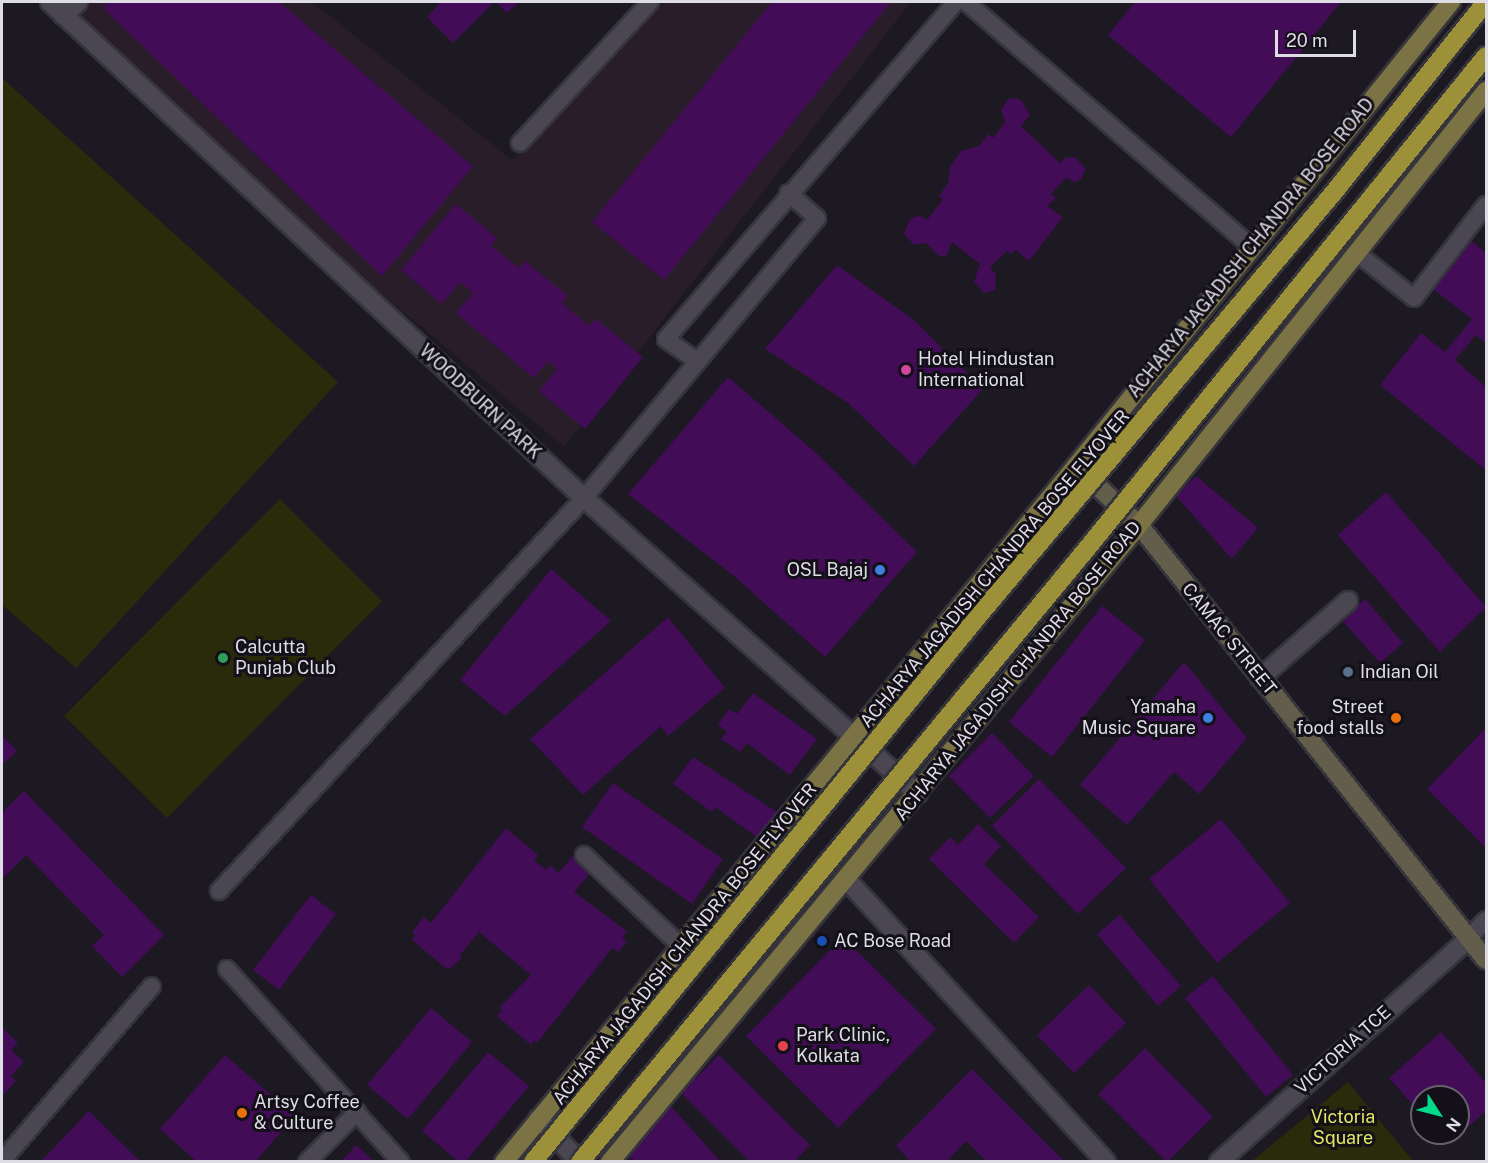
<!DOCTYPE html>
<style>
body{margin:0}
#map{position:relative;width:1488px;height:1163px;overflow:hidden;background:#1c1923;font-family:"Public Sans",sans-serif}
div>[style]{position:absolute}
.commercial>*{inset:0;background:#291d2a}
.green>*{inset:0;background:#292b0a}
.building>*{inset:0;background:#420c56}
.roads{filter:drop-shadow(2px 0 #36353c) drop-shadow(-2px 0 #36353c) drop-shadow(0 2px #36353c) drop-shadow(0 -2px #36353c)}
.service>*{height:16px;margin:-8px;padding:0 8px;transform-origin:8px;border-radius:8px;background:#4a4753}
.minor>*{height:18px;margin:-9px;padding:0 9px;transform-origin:9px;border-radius:9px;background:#4a4753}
.secondary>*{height:18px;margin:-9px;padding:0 9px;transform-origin:9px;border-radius:9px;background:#635d4b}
.primary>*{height:18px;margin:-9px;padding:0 9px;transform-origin:9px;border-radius:9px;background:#7b7343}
.bridges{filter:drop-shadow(2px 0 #36353c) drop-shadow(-2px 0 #36353c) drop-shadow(0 2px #36353c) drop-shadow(0 -2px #36353c)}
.motorway-bridge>*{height:18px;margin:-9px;padding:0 9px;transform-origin:9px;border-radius:9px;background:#9c9138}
.dots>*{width:16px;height:16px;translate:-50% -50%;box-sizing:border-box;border:3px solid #13101a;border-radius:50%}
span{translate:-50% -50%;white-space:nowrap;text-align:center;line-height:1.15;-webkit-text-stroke:6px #13101a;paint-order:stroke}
.street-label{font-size:18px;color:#dfdde4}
.poi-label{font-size:18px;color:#dfdde4}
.left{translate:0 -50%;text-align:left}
.right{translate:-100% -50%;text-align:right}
.park-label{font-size:18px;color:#e0e862}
.frame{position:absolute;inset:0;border:3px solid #dfdde4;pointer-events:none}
.north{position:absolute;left:1410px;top:1085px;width:60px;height:60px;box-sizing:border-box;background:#13101a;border:2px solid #65626b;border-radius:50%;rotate:126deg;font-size:16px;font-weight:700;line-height:24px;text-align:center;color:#dfdde4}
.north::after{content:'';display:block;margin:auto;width:21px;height:27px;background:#01d98b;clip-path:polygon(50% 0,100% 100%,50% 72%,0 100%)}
.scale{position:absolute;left:1275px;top:30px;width:81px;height:27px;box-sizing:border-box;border:3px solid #dfdde4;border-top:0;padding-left:8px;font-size:18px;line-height:21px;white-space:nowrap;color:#dfdde4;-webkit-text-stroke:4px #13101a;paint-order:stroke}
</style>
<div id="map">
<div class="commercial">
<div style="clip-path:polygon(68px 2px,312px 2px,512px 160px,665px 2px,911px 2px,564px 447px,54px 18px)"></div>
</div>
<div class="green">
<div style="clip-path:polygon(2px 78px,338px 382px,76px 668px,2px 605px)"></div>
<div style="clip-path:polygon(280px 499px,382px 601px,167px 818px,64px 716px)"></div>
<div style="clip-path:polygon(1348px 1082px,1413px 1161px,1252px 1161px)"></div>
</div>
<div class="building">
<div style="clip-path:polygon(106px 2px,279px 2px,473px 166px,382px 276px,104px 9px)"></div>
<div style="clip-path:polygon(441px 2px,494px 2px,453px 43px,427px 17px)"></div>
<div style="clip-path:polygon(496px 2px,519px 2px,507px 13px)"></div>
<div style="clip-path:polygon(772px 2px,891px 2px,664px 280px,592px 222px)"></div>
<div style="clip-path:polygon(1135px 2px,1341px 2px,1231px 137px,1108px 35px)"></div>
<div style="clip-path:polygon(1016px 98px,1022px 101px,1030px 115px,1021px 126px,1061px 164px,1064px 158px,1075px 157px,1086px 169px,1081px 179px,1075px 182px,1066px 178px,1051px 194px,1056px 198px,1047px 206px,1063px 217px,1029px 261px,1016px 250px,1011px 254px,1007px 251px,990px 267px,996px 275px,995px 290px,984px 293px,974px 282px,980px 264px,952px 242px,946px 257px,939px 256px,926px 243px,914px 245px,904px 234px,910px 219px,917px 216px,928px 219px,943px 199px,939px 196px,948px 183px,950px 167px,961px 151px,979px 146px,988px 134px,993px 138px,1005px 122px,1001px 109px,1009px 99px)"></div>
<div style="clip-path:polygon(456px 204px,497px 238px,491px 246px,519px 268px,525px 261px,568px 296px,562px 303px,589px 326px,596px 319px,643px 357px,585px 429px,539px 391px,557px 369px,548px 361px,534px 378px,456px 313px,473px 293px,460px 282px,442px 304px,401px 270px)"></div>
<div style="clip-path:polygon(1467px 237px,1486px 253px,1486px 343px,1476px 335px,1455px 360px,1486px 387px,1486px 470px,1380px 385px,1421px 333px,1445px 352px,1472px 319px,1428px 285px)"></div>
<div style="clip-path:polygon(837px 265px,915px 321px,983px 389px,914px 466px,848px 403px,765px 349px)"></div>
<div style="clip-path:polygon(728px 377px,815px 452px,917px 552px,825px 657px,734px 576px,628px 494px)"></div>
<div style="clip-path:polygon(1196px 476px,1258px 528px,1232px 559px,1176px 496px)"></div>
<div style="clip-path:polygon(1386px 492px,1486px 607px,1440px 652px,1338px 535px)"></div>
<div style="clip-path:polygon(551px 569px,611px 621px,505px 716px,460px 680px)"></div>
<div style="clip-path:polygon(1365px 599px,1403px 643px,1380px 663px,1342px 620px)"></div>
<div style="clip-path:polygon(1102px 606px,1145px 640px,1052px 757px,1009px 722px)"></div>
<div style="clip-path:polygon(668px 617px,725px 688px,668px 736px,661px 726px,583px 795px,530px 739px)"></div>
<div style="clip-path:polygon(1184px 662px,1247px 738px,1199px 794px,1174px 772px,1127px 825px,1080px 785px)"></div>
<div style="clip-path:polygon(753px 693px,817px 739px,790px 775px,747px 743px,740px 752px,721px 739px,727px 732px,718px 725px,729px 709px,737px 714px)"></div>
<div style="clip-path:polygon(1486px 728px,1486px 848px,1427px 789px)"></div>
<div style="clip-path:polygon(992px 733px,1034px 776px,990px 818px,949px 776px)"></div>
<div style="clip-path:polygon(2px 735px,17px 751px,2px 765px)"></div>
<div style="clip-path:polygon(693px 757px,777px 812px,758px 838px,715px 807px,712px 812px,673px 784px)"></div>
<div style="clip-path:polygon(1039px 779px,1126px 868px,1078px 914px,992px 826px)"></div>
<div style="clip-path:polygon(613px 783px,723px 859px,692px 904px,582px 827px)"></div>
<div style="clip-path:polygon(24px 791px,164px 935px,122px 977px,92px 946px,104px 935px,26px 855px,2px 879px,2px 813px)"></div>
<div style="clip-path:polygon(1221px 819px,1290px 903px,1217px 963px,1149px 879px)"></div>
<div style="clip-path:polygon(978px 824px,1001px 846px,984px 864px,1039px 917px,1014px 943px,929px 859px,950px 837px,958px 845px)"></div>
<div style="clip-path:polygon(506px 828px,538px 855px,534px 860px,546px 870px,550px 865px,558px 873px,573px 856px,591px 872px,574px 892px,627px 931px,622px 937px,627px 941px,618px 952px,612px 948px,537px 1043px,534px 1040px,531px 1045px,497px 1016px,502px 1010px,499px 1008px,531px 975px,479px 932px,459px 956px,462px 958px,448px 970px,412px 940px,415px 935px,412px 932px,424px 917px,431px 923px)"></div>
<div style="clip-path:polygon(311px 895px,336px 914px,279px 990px,253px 970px)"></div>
<div style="clip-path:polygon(1120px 915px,1181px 986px,1158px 1006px,1097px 934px)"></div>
<div style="clip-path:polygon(843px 937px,936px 1029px,838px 1128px,746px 1036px)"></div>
<div style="clip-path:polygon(1213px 976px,1293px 1075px,1266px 1097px,1185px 998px)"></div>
<div style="clip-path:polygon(1089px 985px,1126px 1023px,1074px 1073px,1037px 1035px)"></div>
<div style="clip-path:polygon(431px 1008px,472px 1042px,408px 1119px,367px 1085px)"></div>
<div style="clip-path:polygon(2px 1027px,18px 1043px,11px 1050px,24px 1062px,11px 1076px,16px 1081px,2px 1096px)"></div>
<div style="clip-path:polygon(1441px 1032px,1486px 1083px,1486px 1111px,1448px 1145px,1438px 1133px,1458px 1133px,1458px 1097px,1422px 1097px,1422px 1115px,1389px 1078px)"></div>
<div style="clip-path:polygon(1145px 1048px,1213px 1117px,1167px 1162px,1098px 1094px)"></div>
<div style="clip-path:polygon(488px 1052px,529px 1086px,465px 1162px,459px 1162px,422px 1131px)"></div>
<div style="clip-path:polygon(225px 1055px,295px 1116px,255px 1162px,197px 1162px,160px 1129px)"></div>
<div style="clip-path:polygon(719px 1055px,810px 1145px,794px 1162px,750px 1162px,681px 1093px)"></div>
<div style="clip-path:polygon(972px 1069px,1065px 1162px,987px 1162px,966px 1141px,946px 1162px,911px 1162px,896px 1146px)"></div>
<div style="clip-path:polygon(670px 1105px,721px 1162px,634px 1162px,622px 1148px)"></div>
<div style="clip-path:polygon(89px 1111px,141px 1162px,40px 1162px)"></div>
<div style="clip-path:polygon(356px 1145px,375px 1162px,341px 1162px)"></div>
</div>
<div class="roads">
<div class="service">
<div style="left:966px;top:2px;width:375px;rotate:40.6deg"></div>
<div style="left:520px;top:143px;width:192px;rotate:-47.3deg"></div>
<div style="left:1358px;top:254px;width:71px;rotate:38.2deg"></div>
<div style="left:1414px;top:298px;width:118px;rotate:-52.3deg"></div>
<div style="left:697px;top:361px;width:38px;rotate:-145deg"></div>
<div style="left:666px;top:339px;width:445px;rotate:-49.3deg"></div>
<div style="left:584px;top:855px;width:133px;rotate:43.2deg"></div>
<div style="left:219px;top:891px;width:536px;rotate:-47.12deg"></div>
<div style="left:584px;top:498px;width:364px;rotate:-50.2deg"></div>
<div style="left:817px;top:218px;width:38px;rotate:-139deg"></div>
<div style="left:1468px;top:939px;width:26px;rotate:-47deg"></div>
<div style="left:227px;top:969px;width:260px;rotate:48deg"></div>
<div style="left:2px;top:1161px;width:230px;rotate:-49.4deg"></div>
<div style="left:307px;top:1162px;width:71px;rotate:-45deg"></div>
</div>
<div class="minor">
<div style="left:50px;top:2px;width:729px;rotate:42.89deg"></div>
<div style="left:584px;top:498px;width:446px;rotate:41.5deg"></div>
<div style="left:63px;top:15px;width:20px;rotate:-41deg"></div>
<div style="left:1260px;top:678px;width:117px;rotate:-41.2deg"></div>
<div style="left:847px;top:880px;width:383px;rotate:47.4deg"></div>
<div style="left:538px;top:1119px;width:60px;rotate:45.7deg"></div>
<div style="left:1219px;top:1162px;width:334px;rotate:-41.8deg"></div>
</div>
<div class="secondary">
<div style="left:1076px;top:466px;width:86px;rotate:43.1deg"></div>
<div style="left:1139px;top:525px;width:556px;rotate:51.42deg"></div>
</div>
<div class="primary">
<div style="left:504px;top:1162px;width:901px;rotate:-50.59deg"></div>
<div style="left:1076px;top:466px;width:597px;rotate:-51.06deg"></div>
<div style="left:610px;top:1162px;width:828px;rotate:-50.29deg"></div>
<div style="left:1139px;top:525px;width:556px;rotate:-51.36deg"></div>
</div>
</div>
<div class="bridges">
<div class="motorway-bridge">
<div style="left:533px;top:1162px;width:699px;rotate:-50.8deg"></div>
<div style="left:975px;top:620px;width:560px;rotate:-50deg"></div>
<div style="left:1335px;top:191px;width:242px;rotate:-51.4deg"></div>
<div style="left:580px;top:1162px;width:793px;rotate:-50.43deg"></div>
<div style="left:1085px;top:551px;width:637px;rotate:-50.99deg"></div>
</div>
</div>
<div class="dots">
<div style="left:906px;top:370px;background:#d1479c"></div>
<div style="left:880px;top:570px;background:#3f7fe0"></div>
<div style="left:223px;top:658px;background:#2e9e5b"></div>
<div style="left:1348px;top:672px;background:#5c6f8a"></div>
<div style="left:1208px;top:718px;background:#3f7fe0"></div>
<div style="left:1396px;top:718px;background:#e8710a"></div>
<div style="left:822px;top:941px;background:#1a4fb4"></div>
<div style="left:783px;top:1046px;background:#e0444e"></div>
<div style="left:242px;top:1113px;background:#e8710a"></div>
</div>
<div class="street-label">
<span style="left:1251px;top:248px;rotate:-51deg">ACHARYA JAGADISH CHANDRA BOSE ROAD</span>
<span style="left:480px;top:402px;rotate:43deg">WOODBURN PARK</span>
<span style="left:995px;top:569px;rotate:-50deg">ACHARYA JAGADISH CHANDRA BOSE FLYOVER</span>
<span style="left:1229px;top:639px;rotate:51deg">CAMAC STREET</span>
<span style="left:1018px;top:671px;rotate:-51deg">ACHARYA JAGADISH CHANDRA BOSE ROAD</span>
<span style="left:685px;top:944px;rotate:-51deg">ACHARYA JAGADISH CHANDRA BOSE FLYOVER</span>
<span style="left:1343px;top:1050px;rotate:-42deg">VICTORIA TCE</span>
</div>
<div class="poi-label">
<span class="left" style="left:918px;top:370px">Hotel Hindustan<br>International</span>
<span class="right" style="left:868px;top:570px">OSL Bajaj</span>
<span class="left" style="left:235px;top:658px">Calcutta<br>Punjab Club</span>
<span class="left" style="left:1360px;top:672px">Indian Oil</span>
<span class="right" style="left:1196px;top:718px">Yamaha<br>Music Square</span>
<span class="right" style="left:1384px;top:718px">Street<br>food stalls</span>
<span class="left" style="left:834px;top:941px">AC Bose Road</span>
<span class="left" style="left:796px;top:1046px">Park Clinic,<br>Kolkata</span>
<span class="left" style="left:254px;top:1113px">Artsy Coffee<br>&amp; Culture</span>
</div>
<div class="park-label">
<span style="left:1343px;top:1128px">Victoria<br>Square</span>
</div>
<div class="frame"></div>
<div class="north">N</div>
<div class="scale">20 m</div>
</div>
